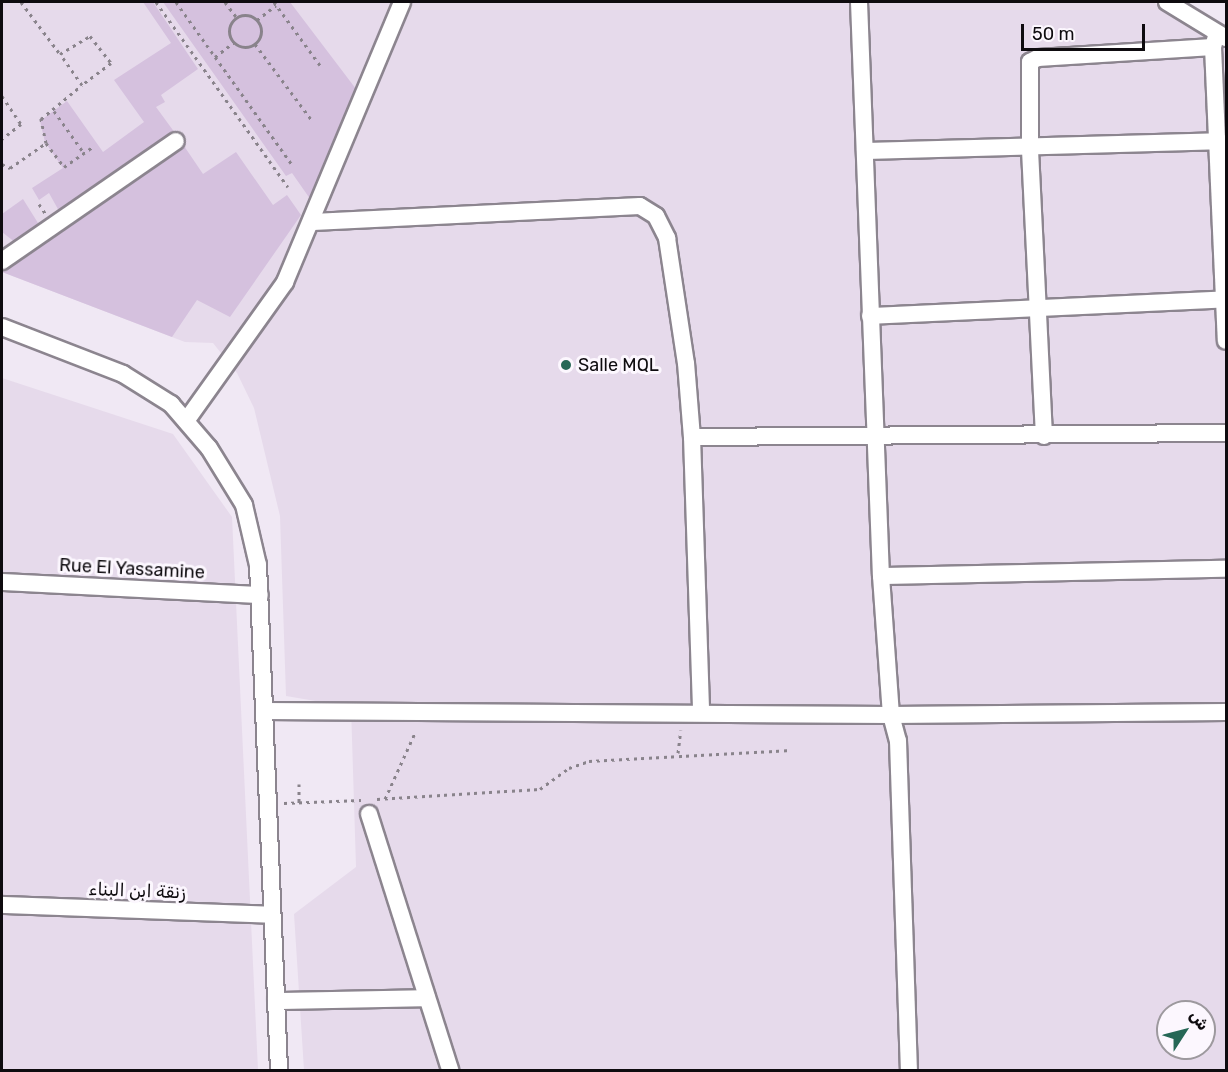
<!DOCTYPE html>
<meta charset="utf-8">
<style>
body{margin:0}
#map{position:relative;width:1228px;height:1072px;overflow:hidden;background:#f0e8f4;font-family:Rubik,Vazirmatn,sans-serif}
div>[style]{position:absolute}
.built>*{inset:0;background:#e6daeb}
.green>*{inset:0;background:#d5c1de}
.path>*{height:3px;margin-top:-1.5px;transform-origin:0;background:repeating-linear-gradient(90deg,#89838b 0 3px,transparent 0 7.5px)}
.path>.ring{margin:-1.5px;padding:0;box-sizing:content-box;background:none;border:3px solid #89838b;border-radius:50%}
.roads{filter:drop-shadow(2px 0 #8c858f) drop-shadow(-2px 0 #8c858f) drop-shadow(0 2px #8c858f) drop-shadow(0 -2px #8c858f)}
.minor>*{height:16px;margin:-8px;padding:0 8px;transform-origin:8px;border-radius:8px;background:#fff}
.dots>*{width:16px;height:16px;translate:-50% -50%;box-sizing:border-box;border:3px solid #fcf7fe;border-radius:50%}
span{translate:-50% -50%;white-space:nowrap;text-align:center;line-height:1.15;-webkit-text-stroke:6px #fcf7fe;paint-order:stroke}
.poi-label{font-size:18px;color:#0e0b0f}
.left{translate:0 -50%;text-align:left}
.street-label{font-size:18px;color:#0e0b0f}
.frame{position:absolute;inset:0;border:3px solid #0e0b0f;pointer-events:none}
.north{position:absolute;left:1156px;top:1000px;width:60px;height:60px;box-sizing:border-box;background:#fcf7fe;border:2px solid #9d999e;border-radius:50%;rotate:54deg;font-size:16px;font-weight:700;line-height:24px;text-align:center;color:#0e0b0f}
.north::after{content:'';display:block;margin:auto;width:21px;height:27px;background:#266756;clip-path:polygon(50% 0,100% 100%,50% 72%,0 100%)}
.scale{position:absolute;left:1021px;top:24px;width:124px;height:27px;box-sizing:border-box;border:3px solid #0e0b0f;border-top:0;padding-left:8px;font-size:18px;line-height:21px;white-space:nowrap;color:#0e0b0f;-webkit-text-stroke:4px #fcf7fe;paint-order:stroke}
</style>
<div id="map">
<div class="built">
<div style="clip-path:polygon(evenodd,2px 2px,1153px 2px,1226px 46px,1226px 1070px,304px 1070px,294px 914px,356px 867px,351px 707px,286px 696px,280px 516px,254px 408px,237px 373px,213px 343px,185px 342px,2px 272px,2px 2px,1168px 1012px,1204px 1012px,1204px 1048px,1168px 1048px,1168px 1012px)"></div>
<div style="clip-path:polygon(2px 378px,173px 434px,232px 517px,258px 1070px,2px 1070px)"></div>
</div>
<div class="green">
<div style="clip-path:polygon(143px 2px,153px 2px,198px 69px,161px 95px,165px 102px,156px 107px,175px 133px,59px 211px,49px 193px,39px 200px,32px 188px,63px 168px,45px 142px,40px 121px,67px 101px,103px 152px,144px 122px,114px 80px,171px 43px)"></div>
<div style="clip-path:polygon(163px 2px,290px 2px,356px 89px,313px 203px,292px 173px,286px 176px)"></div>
<div style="clip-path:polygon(182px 143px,203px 174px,236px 152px,273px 205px,287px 195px,301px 215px,230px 317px,197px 300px,172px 337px,2px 272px,2px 267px)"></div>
<div style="clip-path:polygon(23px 199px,38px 223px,16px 243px,2px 232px,2px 214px)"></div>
</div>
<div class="path">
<div style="left:21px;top:2px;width:65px;rotate:53.1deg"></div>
<div style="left:156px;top:2px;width:227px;rotate:54.5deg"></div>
<div style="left:176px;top:2px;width:201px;rotate:54.5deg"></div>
<div style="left:225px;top:2px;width:20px;rotate:53deg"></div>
<div style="left:274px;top:2px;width:78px;rotate:53.9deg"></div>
<div class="ring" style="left:229px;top:15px;width:29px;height:29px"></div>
<div style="left:257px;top:20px;width:24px;rotate:-38deg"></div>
<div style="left:90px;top:36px;width:34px;rotate:52deg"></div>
<div style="left:111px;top:63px;width:36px;rotate:143deg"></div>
<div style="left:82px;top:85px;width:38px;rotate:-125deg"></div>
<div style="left:60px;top:54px;width:35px;rotate:-31deg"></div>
<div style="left:255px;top:44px;width:94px;rotate:53.3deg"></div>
<div style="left:215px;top:57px;width:24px;rotate:-38deg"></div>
<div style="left:2px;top:96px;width:34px;rotate:56deg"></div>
<div style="left:21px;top:124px;width:24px;rotate:142deg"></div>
<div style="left:54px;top:111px;width:52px;rotate:54.5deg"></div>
<div style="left:46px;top:143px;width:30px;rotate:53deg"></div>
<div style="left:64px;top:167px;width:37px;rotate:-35deg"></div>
<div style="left:2px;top:164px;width:9px;rotate:27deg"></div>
<div style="left:10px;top:168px;width:44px;rotate:-34.8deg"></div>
<div style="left:46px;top:143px;width:25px;rotate:-102deg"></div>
<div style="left:41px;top:119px;width:53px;rotate:-39.7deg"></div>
<div style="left:39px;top:204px;width:11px;rotate:56deg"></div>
<div style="left:678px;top:753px;width:23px;rotate:-83deg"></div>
<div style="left:299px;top:784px;width:19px;rotate:90deg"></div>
<div style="left:377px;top:799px;width:163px;rotate:-3.5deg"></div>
<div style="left:540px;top:789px;width:36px;rotate:-36deg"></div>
<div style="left:569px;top:768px;width:21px;rotate:-19deg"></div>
<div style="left:589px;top:761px;width:202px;rotate:-3.1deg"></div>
<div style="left:385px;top:799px;width:72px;rotate:-65.6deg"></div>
<div style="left:284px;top:803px;width:77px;rotate:-2.2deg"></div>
</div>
<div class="roads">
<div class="minor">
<div style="left:859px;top:2px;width:574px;rotate:87.81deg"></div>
<div style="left:881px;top:576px;width:139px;rotate:85.9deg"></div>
<div style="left:891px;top:715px;width:27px;rotate:75deg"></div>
<div style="left:898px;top:741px;width:329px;rotate:88.1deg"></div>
<div style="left:1167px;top:2px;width:69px;rotate:31.4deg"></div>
<div style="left:1217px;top:33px;width:15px;rotate:106deg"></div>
<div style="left:1213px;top:47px;width:294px;rotate:87.5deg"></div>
<div style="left:865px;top:151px;width:354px;rotate:-1.6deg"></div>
<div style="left:313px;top:222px;width:327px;rotate:-2.8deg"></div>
<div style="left:640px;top:206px;width:19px;rotate:32deg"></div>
<div style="left:656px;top:216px;width:25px;rotate:63deg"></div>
<div style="left:667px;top:238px;width:126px;rotate:81.4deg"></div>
<div style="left:686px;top:363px;width:74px;rotate:85.4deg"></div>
<div style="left:692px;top:437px;width:276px;rotate:88.1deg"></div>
<div style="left:2px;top:261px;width:211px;rotate:-34.6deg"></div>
<div style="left:870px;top:316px;width:355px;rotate:-2.7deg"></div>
<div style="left:2px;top:327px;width:130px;rotate:21.2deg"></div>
<div style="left:123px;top:374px;width:57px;rotate:32deg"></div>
<div style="left:171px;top:404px;width:58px;rotate:49.2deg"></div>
<div style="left:209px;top:448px;width:67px;rotate:58.4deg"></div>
<div style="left:244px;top:505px;width:62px;rotate:76.9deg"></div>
<div style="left:258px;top:565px;width:505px;rotate:87.62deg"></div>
<div style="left:186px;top:421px;width:171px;rotate:-54.5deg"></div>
<div style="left:285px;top:282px;width:303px;rotate:-67.3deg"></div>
<div style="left:1044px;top:436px;width:290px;rotate:-92.8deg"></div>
<div style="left:1030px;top:146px;width:84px;rotate:-90deg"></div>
<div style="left:1030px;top:62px;width:9px;rotate:-27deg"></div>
<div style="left:1038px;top:58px;width:175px;rotate:-3.6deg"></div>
<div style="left:692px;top:437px;width:534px;rotate:-0.43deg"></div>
<div style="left:881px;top:576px;width:345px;rotate:-1.2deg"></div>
<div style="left:2px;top:582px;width:258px;rotate:2.9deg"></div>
<div style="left:264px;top:711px;width:627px;rotate:0.37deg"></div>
<div style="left:891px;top:715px;width:335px;rotate:-0.5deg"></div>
<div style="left:369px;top:814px;width:269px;rotate:72.4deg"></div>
<div style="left:2px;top:905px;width:268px;rotate:2.1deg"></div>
<div style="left:276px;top:1001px;width:151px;rotate:-1.1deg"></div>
</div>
</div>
<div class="dots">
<div style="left:566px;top:365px;background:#266756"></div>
</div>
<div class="poi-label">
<span class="left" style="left:578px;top:365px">Salle MQL</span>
</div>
<div class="street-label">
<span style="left:132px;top:569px;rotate:3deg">Rue El Yassamine</span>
<span style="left:137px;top:891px;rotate:2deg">زنقة ابن البناء</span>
</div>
<div class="frame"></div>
<div class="north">ش</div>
<div class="scale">50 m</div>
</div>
